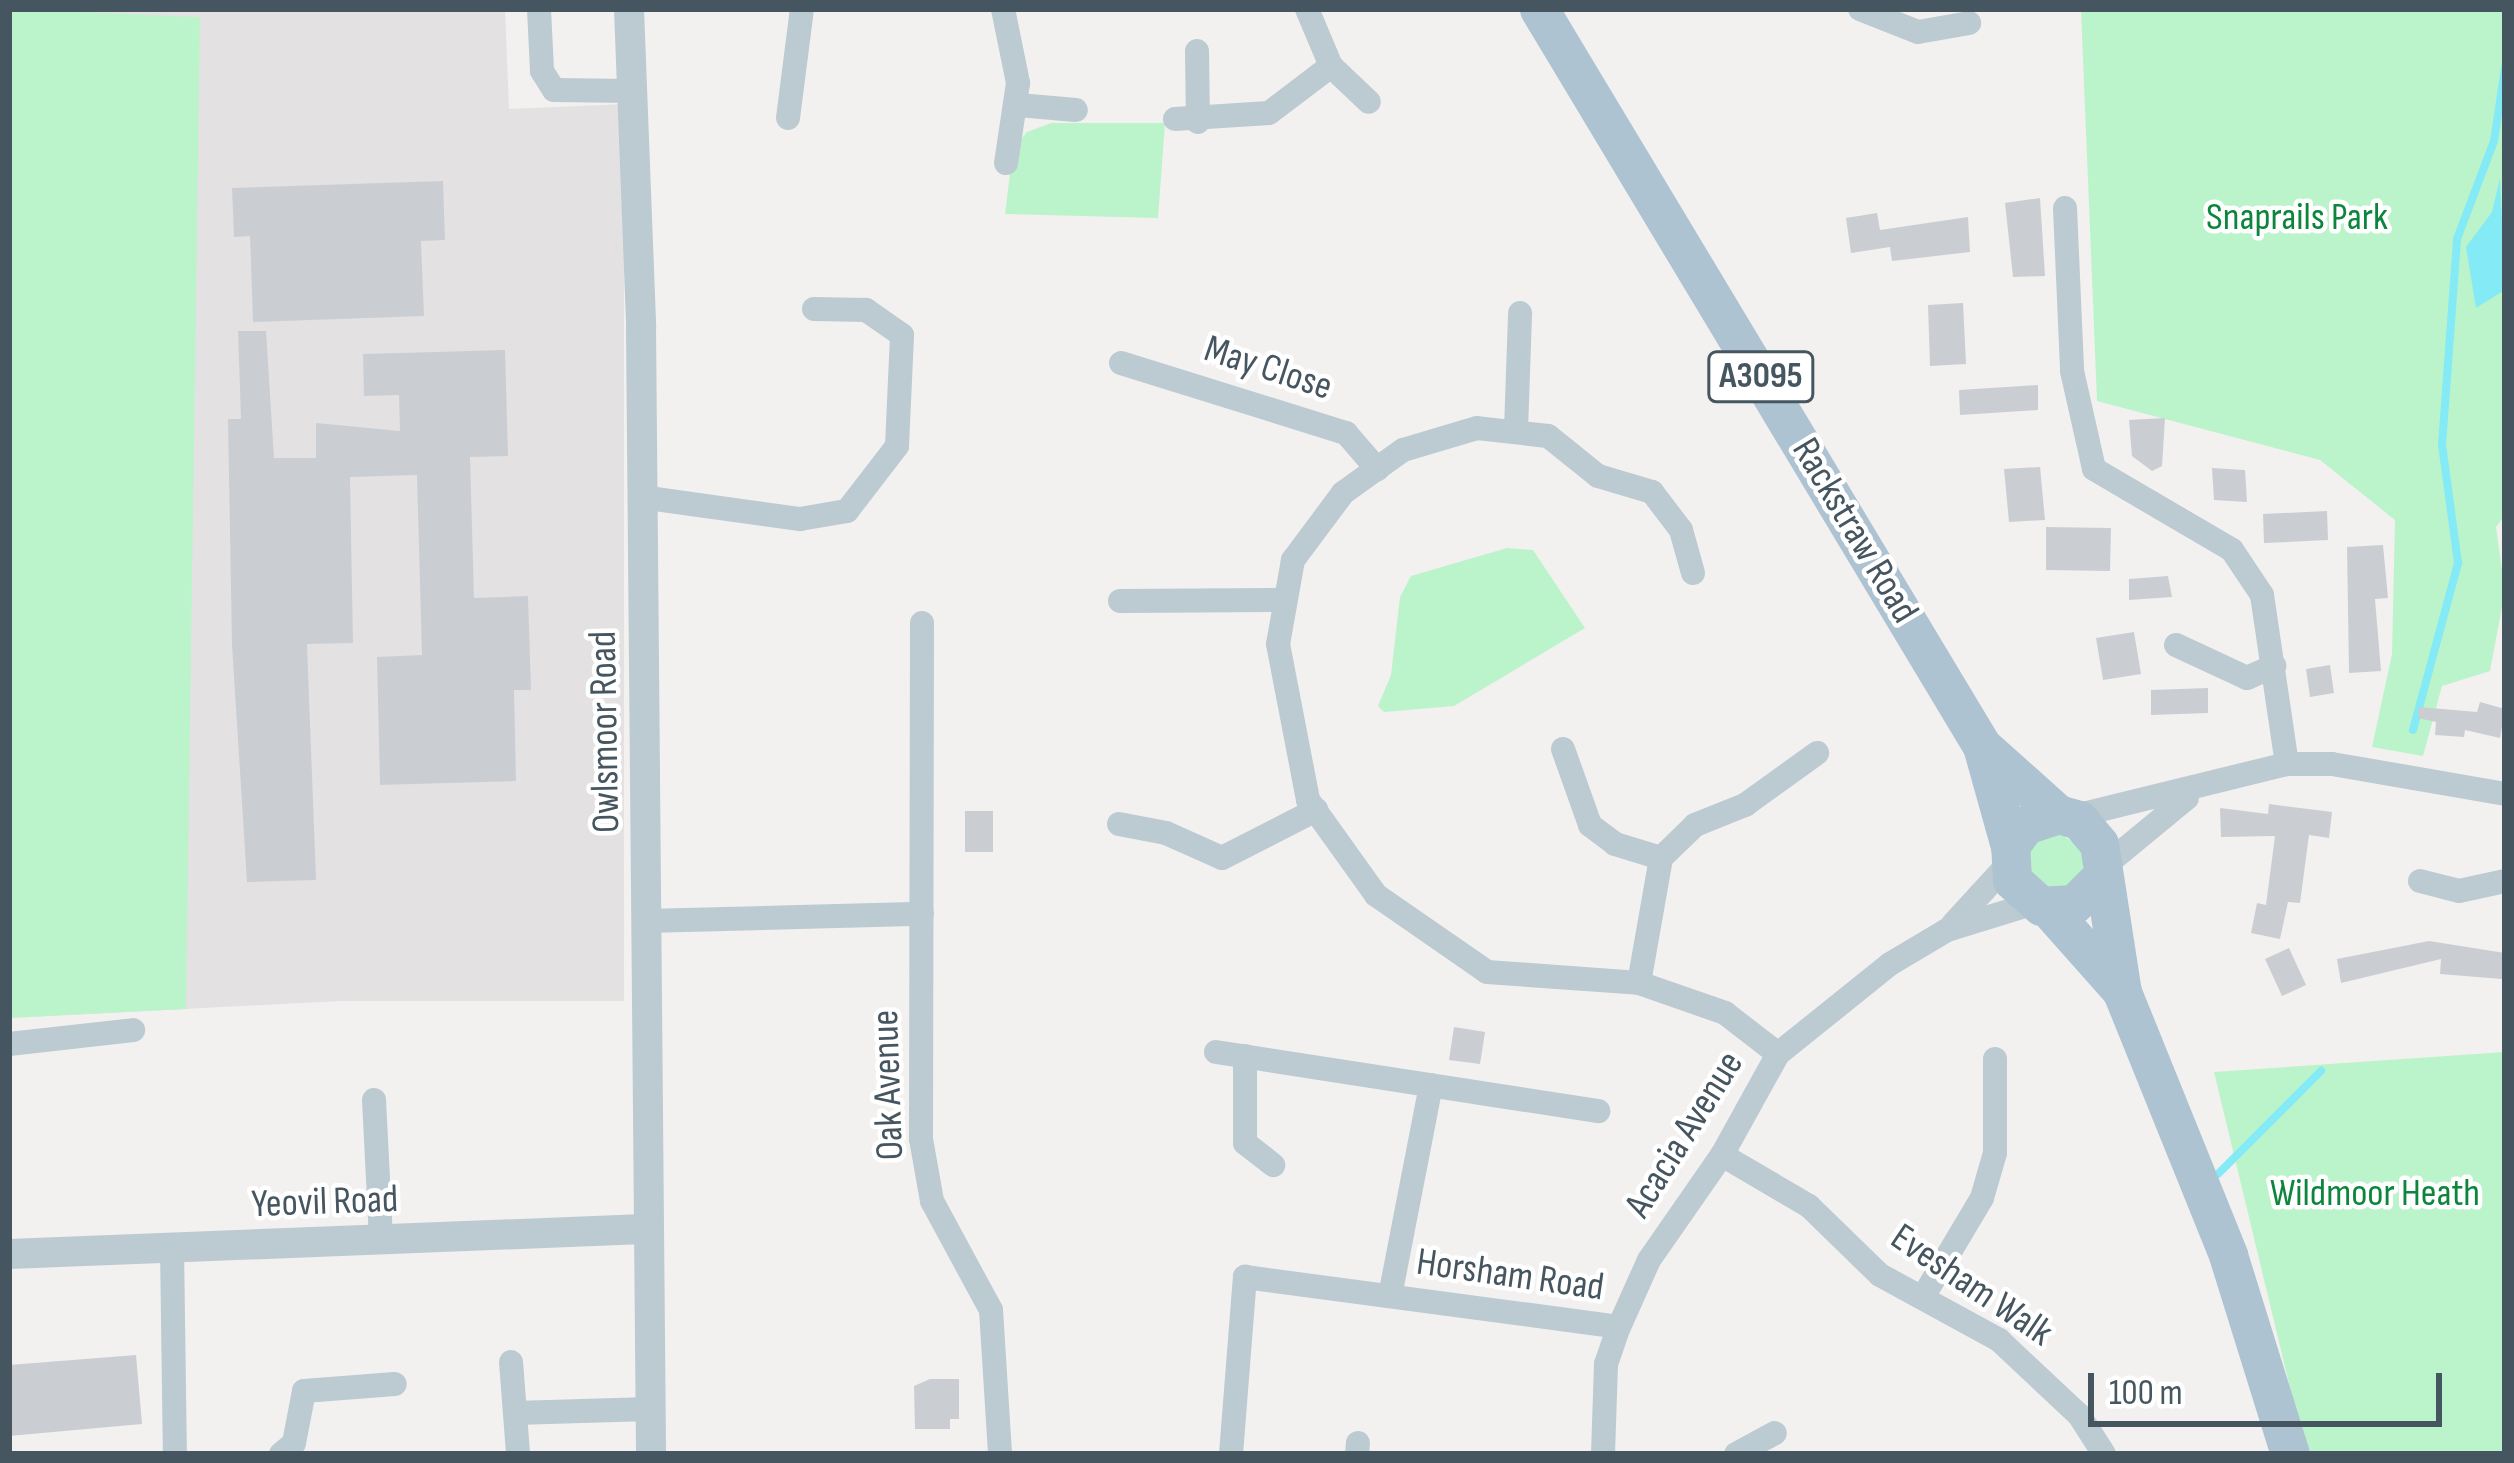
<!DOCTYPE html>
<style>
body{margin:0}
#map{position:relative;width:2514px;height:1463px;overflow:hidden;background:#f3f0f0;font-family:"Sofia Sans Condensed",sans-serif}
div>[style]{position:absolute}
.education>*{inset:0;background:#e4e1e2}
.green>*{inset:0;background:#bbf4cb}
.water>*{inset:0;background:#83eaf6}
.stream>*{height:8px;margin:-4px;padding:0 4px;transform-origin:4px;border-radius:4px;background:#83eaf6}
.building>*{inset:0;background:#caced3}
.minor>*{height:24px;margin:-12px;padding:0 12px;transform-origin:12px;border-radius:12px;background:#bccad1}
.tertiary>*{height:30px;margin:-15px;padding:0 15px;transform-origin:15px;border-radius:15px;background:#bccad1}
.primary>*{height:39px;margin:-19.5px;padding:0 19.5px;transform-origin:19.5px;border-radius:19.5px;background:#adc3d2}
span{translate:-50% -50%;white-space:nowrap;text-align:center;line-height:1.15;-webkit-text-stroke:9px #fff;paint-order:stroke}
.shield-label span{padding:3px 9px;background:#fff;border:3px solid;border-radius:9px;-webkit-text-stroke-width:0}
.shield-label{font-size:36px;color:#465660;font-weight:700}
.park-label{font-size:39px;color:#0d853d}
.street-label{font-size:39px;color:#465660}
.frame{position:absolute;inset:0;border:12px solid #465660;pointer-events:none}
.scale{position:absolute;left:2088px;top:1373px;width:354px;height:54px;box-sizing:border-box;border:6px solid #465660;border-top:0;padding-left:15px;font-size:36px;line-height:42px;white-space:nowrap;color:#465660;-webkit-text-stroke:9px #fff;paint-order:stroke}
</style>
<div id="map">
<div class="education">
<div style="clip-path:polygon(9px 9px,505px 9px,509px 109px,624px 104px,624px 1001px,340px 1001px,9px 1018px)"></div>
</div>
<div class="green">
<div style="clip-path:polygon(9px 9px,200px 17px,186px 1009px,9px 1018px)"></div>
<div style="clip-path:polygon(2081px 9px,2505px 9px,2505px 515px,2496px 527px,2505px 591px,2490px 671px,2442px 686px,2423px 756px,2372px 747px,2392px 654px,2395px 520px,2320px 460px,2097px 401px)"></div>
<div style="clip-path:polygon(1051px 123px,1165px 123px,1158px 218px,1005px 214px,1013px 149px,1027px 132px)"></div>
<div style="clip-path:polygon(1507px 548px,1533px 550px,1585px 628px,1454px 706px,1384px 712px,1378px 706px,1391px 675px,1400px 597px,1411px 576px)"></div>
<div style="clip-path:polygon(2058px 832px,2085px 850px,2081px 884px,2039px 891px,2025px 859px,2038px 838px)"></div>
<div style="clip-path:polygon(2505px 1052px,2505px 1454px,2306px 1454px,2214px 1072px)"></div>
</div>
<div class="water">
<div style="clip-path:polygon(2500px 178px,2505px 290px,2476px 308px,2466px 247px,2492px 212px)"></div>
</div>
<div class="stream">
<div style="left:2413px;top:730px;width:173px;rotate:-74.9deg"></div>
<div style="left:2458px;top:563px;width:119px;rotate:-97.7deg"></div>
<div style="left:2442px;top:445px;width:207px;rotate:-85.8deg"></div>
<div style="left:2457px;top:239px;width:105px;rotate:-69.3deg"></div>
<div style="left:2494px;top:141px;width:74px;rotate:-81.4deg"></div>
<div style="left:2218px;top:1174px;width:146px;rotate:-45deg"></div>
</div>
<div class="building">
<div style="clip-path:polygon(443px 181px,445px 240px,421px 241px,424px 316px,253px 322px,250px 236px,234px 237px,232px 188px)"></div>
<div style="clip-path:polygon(2040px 198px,2045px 276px,2013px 277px,2005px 203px)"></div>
<div style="clip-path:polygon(1877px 213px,1880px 230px,1968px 217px,1970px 252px,1892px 261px,1890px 247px,1851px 253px,1846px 218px)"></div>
<div style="clip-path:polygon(1963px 303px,1966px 364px,1930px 366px,1928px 305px)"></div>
<div style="clip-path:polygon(238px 331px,266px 331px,274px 458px,316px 458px,316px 423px,400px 431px,399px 395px,364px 396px,363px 354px,505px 350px,508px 456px,470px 457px,474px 598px,528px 596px,531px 690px,514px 690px,516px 781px,380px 785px,377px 657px,422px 655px,417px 475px,350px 477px,353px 643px,307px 644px,316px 880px,247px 882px,232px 645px,228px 419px,241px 419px)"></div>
<div style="clip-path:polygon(2038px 385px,2038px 410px,1960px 415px,1959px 390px)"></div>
<div style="clip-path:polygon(2165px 418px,2162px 466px,2152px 471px,2132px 456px,2129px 420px)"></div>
<div style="clip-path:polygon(2040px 467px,2045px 520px,2009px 522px,2004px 469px)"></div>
<div style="clip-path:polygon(2212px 468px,2245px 470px,2247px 502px,2214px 500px)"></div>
<div style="clip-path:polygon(2327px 511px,2328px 540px,2264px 543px,2263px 514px)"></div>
<div style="clip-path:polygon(2046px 527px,2111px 528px,2110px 571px,2046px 570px)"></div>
<div style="clip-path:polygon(2383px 545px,2388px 598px,2375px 599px,2381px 671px,2349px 673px,2347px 547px)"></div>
<div style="clip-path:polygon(2168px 576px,2172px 597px,2129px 600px,2129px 579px)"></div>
<div style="clip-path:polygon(2134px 632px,2141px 674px,2103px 680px,2096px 638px)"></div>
<div style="clip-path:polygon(2330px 665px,2334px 693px,2310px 697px,2306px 669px)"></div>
<div style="clip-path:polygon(2208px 688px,2208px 713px,2151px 715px,2151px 690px)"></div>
<div style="clip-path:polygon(2480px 702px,2505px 709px,2500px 738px,2465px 730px,2464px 737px,2435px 735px,2436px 722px,2418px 718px,2419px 707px,2477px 712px)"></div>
<div style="clip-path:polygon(2269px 804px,2332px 812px,2329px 838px,2309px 835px,2300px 903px,2288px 902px,2280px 939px,2251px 933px,2257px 903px,2266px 905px,2275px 836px,2221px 837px,2220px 808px,2268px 814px)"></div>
<div style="clip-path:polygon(965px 811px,993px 811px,993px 852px,965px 852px)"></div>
<div style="clip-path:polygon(2429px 941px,2505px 953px,2502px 979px,2440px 974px,2441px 959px,2341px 983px,2337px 959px)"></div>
<div style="clip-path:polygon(2289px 948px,2306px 985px,2282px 996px,2265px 959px)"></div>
<div style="clip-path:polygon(1454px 1027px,1485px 1032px,1480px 1064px,1449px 1060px)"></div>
<div style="clip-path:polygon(136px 1355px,142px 1424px,9px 1436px,9px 1365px)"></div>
<div style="clip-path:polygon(930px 1379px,959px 1379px,959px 1419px,950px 1419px,950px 1429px,915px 1429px,914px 1386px)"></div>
</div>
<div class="minor">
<div style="left:539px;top:9px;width:62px;rotate:87.2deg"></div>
<div style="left:542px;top:71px;width:22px;rotate:58deg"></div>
<div style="left:554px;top:90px;width:79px;rotate:0.7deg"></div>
<div style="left:1003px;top:9px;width:76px;rotate:78.5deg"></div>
<div style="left:1018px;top:83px;width:81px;rotate:98.5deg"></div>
<div style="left:1307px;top:9px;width:62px;rotate:67.2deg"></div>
<div style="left:1331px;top:66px;width:52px;rotate:43.5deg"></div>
<div style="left:1860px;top:9px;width:62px;rotate:21.6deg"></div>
<div style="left:1918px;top:32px;width:52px;rotate:-10deg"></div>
<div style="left:1197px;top:51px;width:71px;rotate:89.2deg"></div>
<div style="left:1018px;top:105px;width:58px;rotate:4.9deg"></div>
<div style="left:788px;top:118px;width:110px;rotate:-82.7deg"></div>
<div style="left:1175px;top:119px;width:94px;rotate:-3.7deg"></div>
<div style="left:1269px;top:113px;width:78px;rotate:-37.2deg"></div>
<div style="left:2065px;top:208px;width:163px;rotate:87.5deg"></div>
<div style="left:2072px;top:371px;width:100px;rotate:77.3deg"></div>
<div style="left:2094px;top:469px;width:160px;rotate:30.4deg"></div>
<div style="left:2232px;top:550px;width:54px;rotate:56.3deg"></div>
<div style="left:2262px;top:595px;width:171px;rotate:81.6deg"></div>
<div style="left:1121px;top:363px;width:236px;rotate:17.3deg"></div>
<div style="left:1346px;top:433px;width:48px;rotate:49.3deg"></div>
<div style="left:1516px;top:430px;width:117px;rotate:-88deg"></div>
<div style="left:641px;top:497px;width:161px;rotate:7.9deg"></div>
<div style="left:800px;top:519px;width:48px;rotate:-9.7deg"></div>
<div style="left:847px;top:511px;width:82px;rotate:-52.4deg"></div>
<div style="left:897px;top:446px;width:111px;rotate:-87.4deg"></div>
<div style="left:902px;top:335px;width:44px;rotate:-145.2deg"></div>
<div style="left:866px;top:310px;width:52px;rotate:-178.9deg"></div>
<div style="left:1693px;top:573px;width:45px;rotate:-105.6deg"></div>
<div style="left:1681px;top:530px;width:48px;rotate:-127.3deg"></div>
<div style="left:1652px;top:492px;width:56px;rotate:-163.5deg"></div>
<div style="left:1598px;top:476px;width:64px;rotate:-141.3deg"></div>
<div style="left:1548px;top:436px;width:71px;rotate:-173.6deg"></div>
<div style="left:1477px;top:428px;width:77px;rotate:163.4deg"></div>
<div style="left:1403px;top:450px;width:74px;rotate:144.4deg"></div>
<div style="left:1343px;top:493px;width:84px;rotate:126.7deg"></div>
<div style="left:1293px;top:560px;width:85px;rotate:100.1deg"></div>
<div style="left:1278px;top:644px;width:159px;rotate:79.1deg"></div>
<div style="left:1308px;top:800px;width:117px;rotate:54.4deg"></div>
<div style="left:1376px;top:895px;width:135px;rotate:34.7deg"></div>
<div style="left:1487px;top:972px;width:152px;rotate:4.1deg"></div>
<div style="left:1639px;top:983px;width:91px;rotate:19.2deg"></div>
<div style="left:1725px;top:1013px;width:67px;rotate:37.7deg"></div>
<div style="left:1120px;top:601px;width:163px;rotate:-0.4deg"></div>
<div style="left:922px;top:623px;width:516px;rotate:90.11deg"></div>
<div style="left:921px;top:1139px;width:63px;rotate:79.9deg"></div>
<div style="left:932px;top:1201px;width:124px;rotate:61.6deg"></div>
<div style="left:991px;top:1310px;width:144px;rotate:86.4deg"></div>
<div style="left:2176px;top:645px;width:78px;rotate:24.9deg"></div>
<div style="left:2247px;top:678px;width:30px;rotate:-24deg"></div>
<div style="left:1563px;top:749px;width:81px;rotate:70.4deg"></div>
<div style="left:1590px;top:825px;width:31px;rotate:37deg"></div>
<div style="left:1615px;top:844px;width:48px;rotate:16.9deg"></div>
<div style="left:2071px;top:817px;width:222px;rotate:-13.8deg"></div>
<div style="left:2287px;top:764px;width:45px"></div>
<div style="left:2332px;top:764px;width:176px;rotate:9.8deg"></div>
<div style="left:1119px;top:824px;width:48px;rotate:10.8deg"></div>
<div style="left:1166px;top:833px;width:61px;rotate:24.1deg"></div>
<div style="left:1222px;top:858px;width:106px;rotate:-27.1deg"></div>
<div style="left:2102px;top:868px;width:110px;rotate:-39.5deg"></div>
<div style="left:2420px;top:881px;width:40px;rotate:14.4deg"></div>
<div style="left:2459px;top:891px;width:47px;rotate:-12.3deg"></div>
<div style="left:646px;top:921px;width:276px;rotate:-1.5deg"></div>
<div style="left:1953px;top:924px;width:81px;rotate:-47.5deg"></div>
<div style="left:1639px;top:983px;width:127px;rotate:-80deg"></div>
<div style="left:1661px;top:858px;width:47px;rotate:-44.1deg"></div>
<div style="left:1695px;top:825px;width:54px;rotate:-21.8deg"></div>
<div style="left:1745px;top:805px;width:89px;rotate:-35.8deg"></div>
<div style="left:9px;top:1044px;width:125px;rotate:-6.4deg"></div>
<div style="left:1216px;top:1052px;width:387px;rotate:8.8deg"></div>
<div style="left:1245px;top:1056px;width:87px;rotate:90deg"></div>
<div style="left:1245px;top:1143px;width:36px;rotate:38deg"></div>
<div style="left:374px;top:1100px;width:139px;rotate:87.1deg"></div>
<div style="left:1722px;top:1155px;width:101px;rotate:30.4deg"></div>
<div style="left:1809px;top:1206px;width:99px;rotate:44.2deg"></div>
<div style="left:1880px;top:1275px;width:136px;rotate:28.6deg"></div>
<div style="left:1999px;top:1340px;width:110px;rotate:43.2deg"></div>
<div style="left:2079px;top:1415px;width:46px;rotate:57.3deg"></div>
<div style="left:172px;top:1247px;width:207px;rotate:89.2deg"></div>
<div style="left:1390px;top:1296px;width:215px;rotate:-79deg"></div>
<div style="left:1923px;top:1297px;width:115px;rotate:-59.2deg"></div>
<div style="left:1982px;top:1198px;width:47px;rotate:-73.9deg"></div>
<div style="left:1995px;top:1153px;width:94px;rotate:-90deg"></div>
<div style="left:511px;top:1362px;width:92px;rotate:85.6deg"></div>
<div style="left:515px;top:1413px;width:135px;rotate:-1.7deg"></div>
<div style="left:281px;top:1454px;width:17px;rotate:-40deg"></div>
<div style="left:294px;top:1443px;width:53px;rotate:-79.1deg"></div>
<div style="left:304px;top:1391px;width:91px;rotate:-4.4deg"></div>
<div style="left:1231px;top:1454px;width:178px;rotate:-85.5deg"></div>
<div style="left:1245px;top:1277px;width:377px;rotate:7.6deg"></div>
<div style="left:1357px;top:1454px;width:11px;rotate:-85deg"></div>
<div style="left:1603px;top:1454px;width:90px;rotate:-88.1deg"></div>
<div style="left:1606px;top:1364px;width:39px;rotate:-71deg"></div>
<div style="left:1619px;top:1327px;width:73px;rotate:-65.9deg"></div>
<div style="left:1649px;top:1260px;width:128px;rotate:-55.2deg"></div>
<div style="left:1722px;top:1155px;width:115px;rotate:-61deg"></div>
<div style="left:1778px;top:1054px;width:144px;rotate:-38.8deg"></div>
<div style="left:1890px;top:964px;width:66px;rotate:-30.8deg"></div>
<div style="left:1947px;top:930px;width:91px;rotate:-17.2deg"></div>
<div style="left:1736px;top:1454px;width:44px;rotate:-28.3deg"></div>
</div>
<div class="tertiary">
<div style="left:629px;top:9px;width:318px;rotate:87.8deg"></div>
<div style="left:641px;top:327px;width:1127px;rotate:89.49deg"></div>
<div style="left:9px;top:1254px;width:635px;rotate:-2.25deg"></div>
</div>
<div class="primary">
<div style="left:1539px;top:9px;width:860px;rotate:58.99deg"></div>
<div style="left:1982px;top:746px;width:104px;rotate:74.4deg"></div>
<div style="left:1982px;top:746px;width:102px;rotate:41.8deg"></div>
<div style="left:2099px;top:879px;width:35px;rotate:135deg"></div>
<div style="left:2074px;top:904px;width:33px;rotate:177deg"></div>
<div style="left:2041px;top:906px;width:39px;rotate:-138deg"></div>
<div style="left:2012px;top:880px;width:34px;rotate:-93deg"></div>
<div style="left:2010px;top:846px;width:26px;rotate:-54deg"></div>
<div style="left:2025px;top:825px;width:35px;rotate:-18deg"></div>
<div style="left:2058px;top:814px;width:22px;rotate:16deg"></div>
<div style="left:2079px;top:820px;width:31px;rotate:50deg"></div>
<div style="left:2099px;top:844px;width:150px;rotate:81.2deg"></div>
<div style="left:2122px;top:992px;width:284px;rotate:68deg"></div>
<div style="left:2228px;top:1255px;width:208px;rotate:72.7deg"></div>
<div style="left:2048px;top:908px;width:107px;rotate:48.4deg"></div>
</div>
<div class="shield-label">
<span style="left:1761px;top:377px">A3095</span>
</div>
<div class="park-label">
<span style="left:2297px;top:218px">Snaprails Park</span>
<span style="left:2375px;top:1194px">Wildmoor Heath</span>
</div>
<div class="street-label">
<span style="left:1268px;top:369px;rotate:18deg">May Close</span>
<span style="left:1854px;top:531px;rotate:59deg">Rackstraw Road</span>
<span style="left:606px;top:732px;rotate:-91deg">Owlsmoor Road</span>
<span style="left:889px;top:1085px;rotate:-92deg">Oak Avenue</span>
<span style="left:1685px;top:1135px;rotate:-58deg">Acacia Avenue</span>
<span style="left:325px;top:1203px;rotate:-2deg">Yeovil Road</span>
<span style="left:1510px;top:1276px;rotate:8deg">Horsham Road</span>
<span style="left:1971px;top:1286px;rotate:34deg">Evesham Walk</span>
</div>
<div class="frame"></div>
<div class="scale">100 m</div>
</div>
